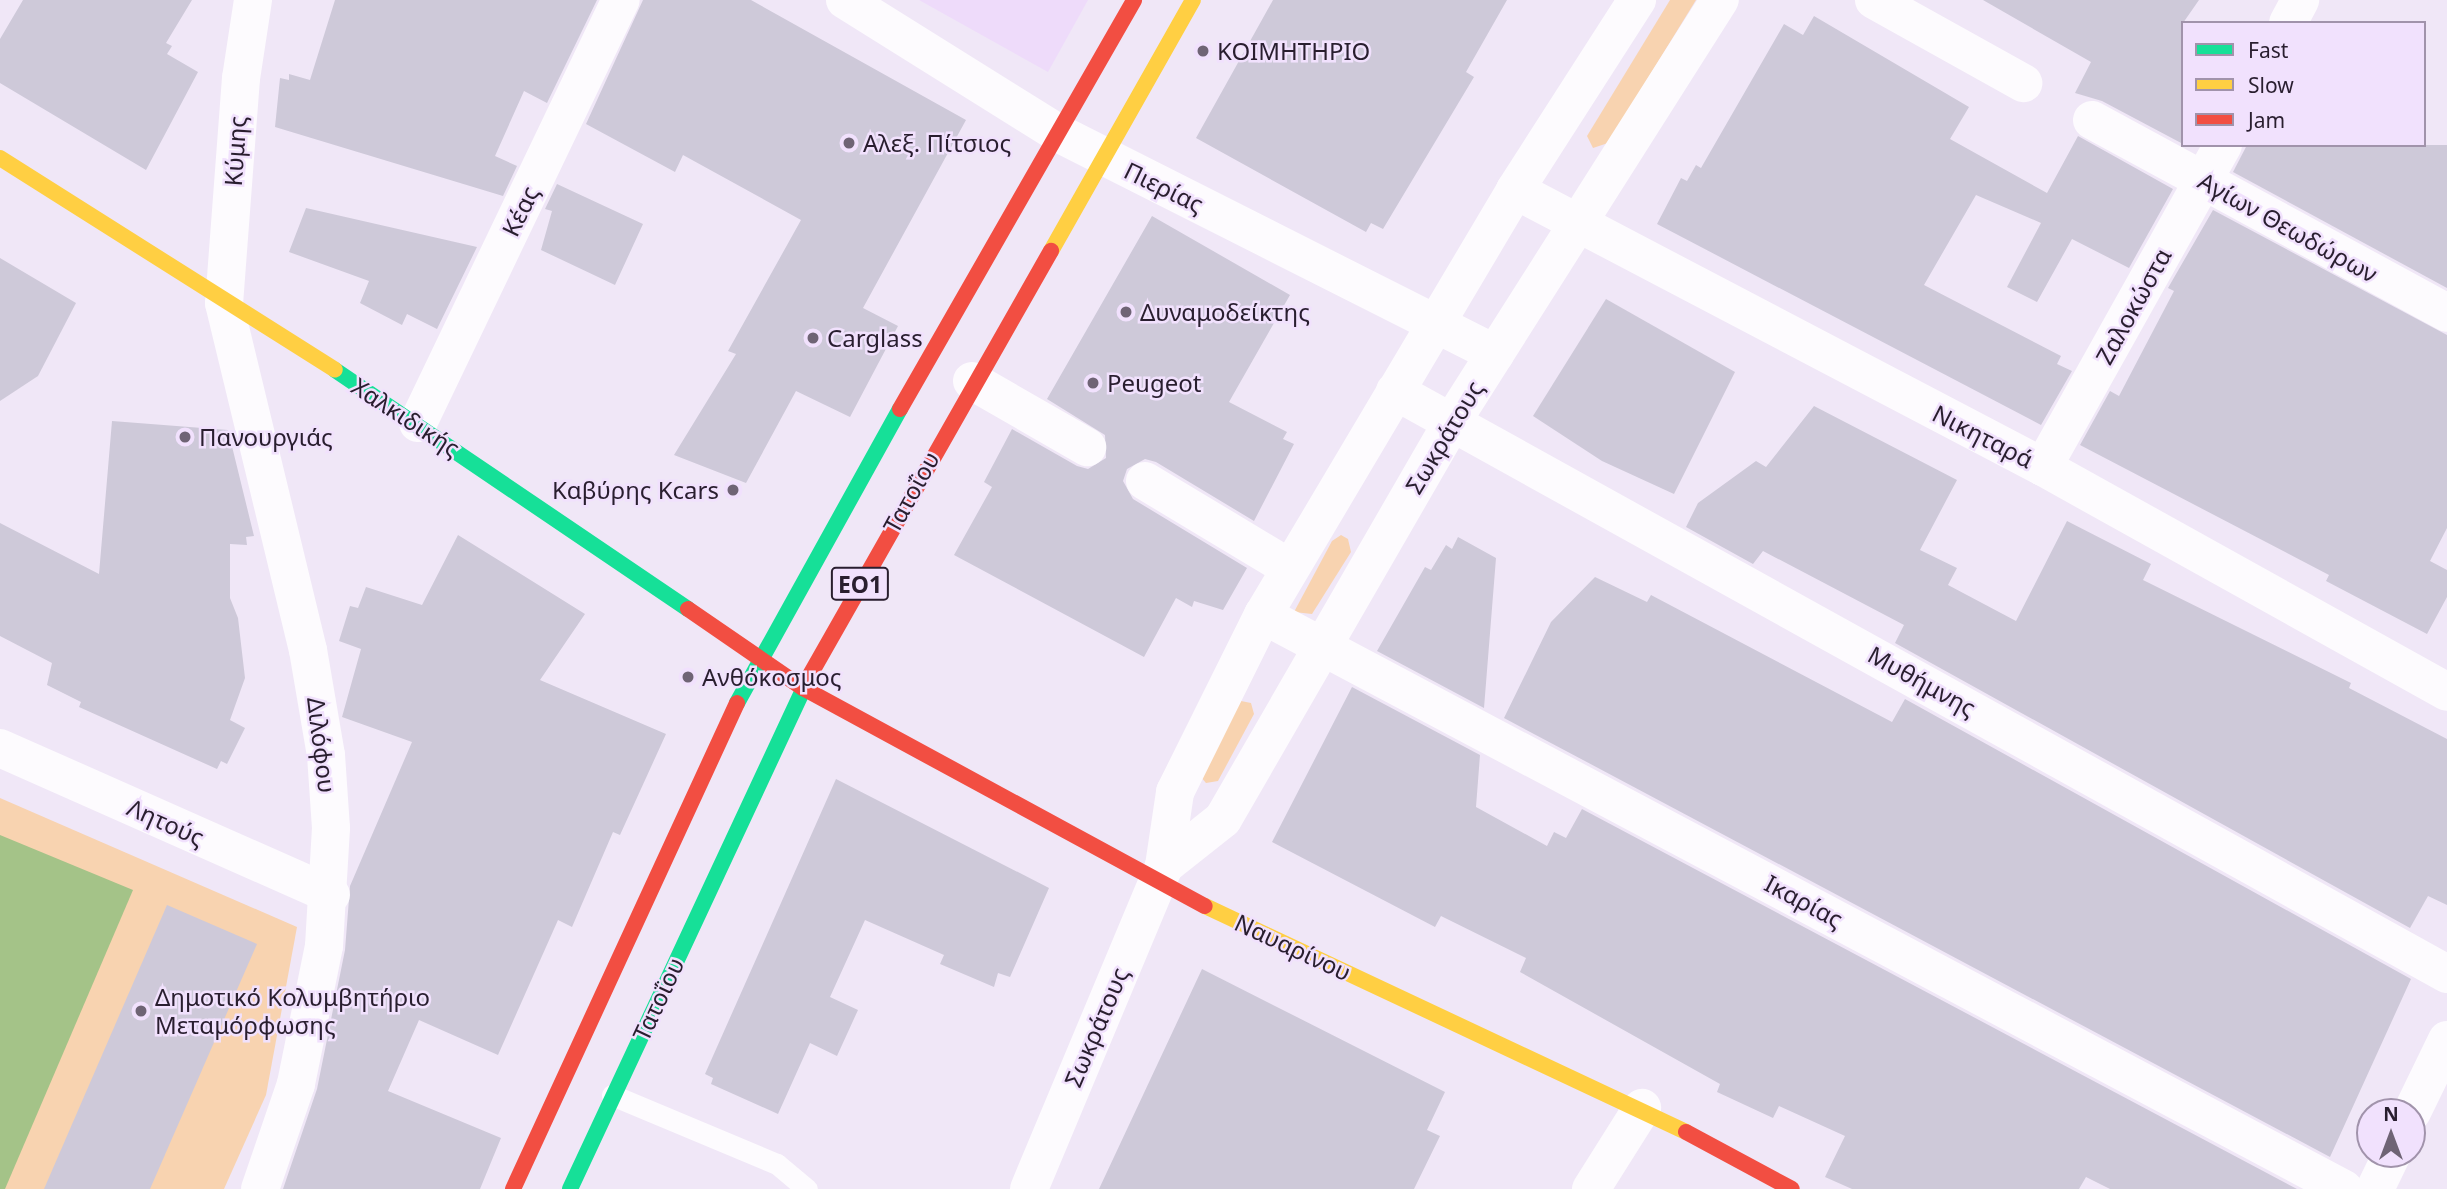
<!DOCTYPE html>
<meta charset="utf-8">
<style>
body{margin:0}
#map{position:relative;width:2447px;height:1189px;overflow:hidden;background:#f0e7f7;font-family:"Noto Sans",sans-serif}
div>[style]{position:absolute}
.built>*{inset:0;background:#eedbfa}
.green>*{inset:0;background:#f8d3b0}
.water>*{inset:0;background:#a4c388}
.building>*{inset:0;background:#cec9d9}
.lane>*{height:21px;margin:-10.5px;padding:0 10.5px;transform-origin:10.5px;border-radius:10.5px;background:#fdfbfe}
.street>*{height:38px;margin:-19px;padding:0 19px;transform-origin:19px;border-radius:19px;background:#fdfbfe}
.fast>*{height:16px;margin:-8px;padding:0 8px;transform-origin:8px;border-radius:8px;background:#16e098}
.slow>*{height:16px;margin:-8px;padding:0 8px;transform-origin:8px;border-radius:8px;background:#ffcf43}
.jam>*{height:16px;margin:-8px;padding:0 8px;transform-origin:8px;border-radius:8px;background:#f24e42}
.dots>*{width:19px;height:19px;translate:-50% -50%;box-sizing:border-box;border:4px solid #f1e1fd;border-radius:50%}
span{translate:-50% -50%;white-space:nowrap;text-align:center;line-height:1.15;-webkit-text-stroke:5px #f1e1fd;paint-order:stroke}
.shield-label span{padding:2px 5px;background:#f1e1fd;border:2px solid;border-radius:5px;-webkit-text-stroke-width:0}
.shield-label{font-size:23px;color:#291e2f;font-weight:700}
.poi-label{font-size:24px;color:#291e2f}
.left{translate:0 -50%;text-align:left}
.right{translate:-100% -50%;text-align:right}
.street-label{font-size:24px;color:#291e2f}
.legend{position:absolute;left:2181px;top:21px;width:245px;height:126px;box-sizing:border-box;background:#f1e1fd;border:2px solid #a193ab;margin:0;padding:9px 12px;list-style:none;font-size:21px;color:#291e2f}
.legend li{display:flex;align-items:center;gap:14px;height:35px}
.legend b{width:35px;border:2px solid #a193ab}
.north{position:absolute;left:2356px;top:1098px;width:70px;height:70px;box-sizing:border-box;background:#f1e1fd;border:2px solid #a193ab;border-radius:50%;rotate:0deg;font-size:19px;font-weight:700;line-height:28px;text-align:center;color:#291e2f}
.north::after{content:'';display:block;margin:auto;width:24px;height:32px;background:#6f6475;clip-path:polygon(50% 0,100% 100%,50% 72%,0 100%)}
</style>
<div id="map">
<div class="built">
<div style="clip-path:polygon(919px 0,1088px 0,1048px 72px)"></div>
</div>
<div class="green">
<div style="clip-path:polygon(1670px 0,1696px 0,1608px 143px,1593px 148px,1587px 136px)"></div>
<div style="clip-path:polygon(1341px 535px,1348px 539px,1351px 552px,1312px 614px,1294px 612px,1332px 541px)"></div>
<div style="clip-path:polygon(1241px 701px,1251px 703px,1254px 714px,1218px 781px,1206px 783px,1200px 776px)"></div>
<div style="clip-path:polygon(0 798px,297px 927px,266px 1095px,224px 1189px,0 1189px)"></div>
</div>
<div class="water">
<div style="clip-path:polygon(0 835px,133px 890px,5px 1189px,0 1189px)"></div>
</div>
<div class="building">
<div style="clip-path:polygon(23px 0,192px 0,166px 43px,172px 46px,167px 54px,198px 72px,146px 170px,0 83px,0 39px)"></div>
<div style="clip-path:polygon(335px 0,597px 0,547px 103px,524px 91px,495px 156px,517px 166px,503px 196px,275px 127px,280px 78px,289px 80px,289px 74px,310px 80px)"></div>
<div style="clip-path:polygon(643px 0,751px 0,966px 120px,863px 308px,898px 326px,850px 417px,796px 391px,746px 483px,674px 455px,736px 354px,728px 351px,801px 220px,683px 155px,675px 172px,586px 124px)"></div>
<div style="clip-path:polygon(1273px 0,1507px 0,1466px 72px,1474px 77px,1383px 229px,1371px 223px,1366px 232px,1196px 138px)"></div>
<div style="clip-path:polygon(1983px 0,2199px 0,2183px 23px,2183px 144px,2102px 101px,2075px 93px,2091px 62px)"></div>
<div style="clip-path:polygon(1814px 16px,1969px 107px,1950px 139px,2047px 193px,2078px 136px,2173px 189px,2129px 268px,2072px 239px,2037px 302px,2007px 287px,2041px 223px,1976px 195px,1924px 285px,2061px 356px,2057px 364px,2072px 371px,2041px 425px,1657px 224px,1681px 178px,1687px 181px,1696px 165px,1701px 168px,1784px 24px,1803px 35px)"></div>
<div style="clip-path:polygon(2247px 145px,2447px 145px,2447px 288px,2233px 172px)"></div>
<div style="clip-path:polygon(557px 184px,643px 224px,615px 285px,541px 250px,552px 211px,545px 209px)"></div>
<div style="clip-path:polygon(306px 208px,477px 247px,437px 329px,407px 314px,402px 325px,360px 303px,369px 281px,289px 252px)"></div>
<div style="clip-path:polygon(2213px 210px,2447px 335px,2447px 528px,2430px 561px,2447px 570px,2447px 597px,2427px 634px,2326px 581px,2329px 575px,2080px 445px,2110px 391px,2119px 396px,2174px 291px,2168px 288px)"></div>
<div style="clip-path:polygon(1152px 216px,1290px 295px,1229px 402px,1287px 432px,1283px 439px,1294px 444px,1254px 521px,1156px 462px,1145px 459px,1127px 469px,1123px 481px,1133px 499px,1247px 568px,1223px 610px,1194px 601px,1192px 607px,1176px 598px,1144px 657px,954px 555px,992px 487px,984px 482px,1012px 429px,1077px 466px,1088px 469px,1106px 458px,1105px 435px,1047px 399px)"></div>
<div style="clip-path:polygon(0 258px,76px 303px,38px 376px,0 401px)"></div>
<div style="clip-path:polygon(1606px 299px,1735px 372px,1674px 494px,1602px 461px,1533px 416px)"></div>
<div style="clip-path:polygon(1814px 406px,1957px 480px,1920px 550px,1957px 568px,1948px 585px,2016px 621px,2067px 521px,2151px 564px,2143px 580px,2351px 683px,2349px 688px,2447px 739px,2447px 905px,2428px 896px,2410px 928px,1895px 643px,1904px 625px,1763px 551px,1753px 564px,1686px 527px,1698px 503px,1756px 461px,1766px 467px)"></div>
<div style="clip-path:polygon(112px 421px,228px 430px,254px 536px,246px 537px,247px 545px,230px 544px,230px 598px,238px 618px,245px 678px,230px 720px,245px 728px,227px 764px,221px 761px,217px 769px,79px 707px,81px 702px,47px 685px,52px 663px,0 636px,0 523px,99px 574px)"></div>
<div style="clip-path:polygon(458px 535px,585px 614px,540px 680px,666px 734px,620px 835px,613px 832px,572px 927px,558px 920px,498px 1055px,419px 1020px,388px 1091px,501px 1138px,480px 1189px,283px 1189px,317px 1089px,345px 950px,350px 886px,412px 742px,342px 717px,361px 649px,339px 641px,350px 606px,358px 608px,366px 587px,422px 605px)"></div>
<div style="clip-path:polygon(1458px 537px,1496px 558px,1484px 708px,1377px 651px,1425px 567px,1431px 570px,1446px 545px,1452px 549px)"></div>
<div style="clip-path:polygon(1595px 577px,1647px 602px,1651px 595px,1892px 722px,1905px 699px,2411px 979px,2330px 1157px,1504px 718px,1551px 622px)"></div>
<div style="clip-path:polygon(1352px 687px,1480px 755px,1476px 807px,1547px 846px,1554px 832px,1566px 838px,1582px 809px,2297px 1189px,2110px 1189px,2086px 1177px,2079px 1189px,1852px 1189px,1825px 1177px,1845px 1136px,1779px 1106px,1773px 1118px,1717px 1092px,1720px 1084px,1520px 972px,1526px 958px,1441px 916px,1435px 927px,1272px 842px)"></div>
<div style="clip-path:polygon(836px 779px,1049px 888px,1010px 977px,998px 973px,994px 987px,940px 964px,944px 955px,865px 920px,830px 997px,858px 1010px,837px 1056px,810px 1043px,778px 1114px,711px 1084px,713px 1078px,705px 1074px)"></div>
<div style="clip-path:polygon(167px 905px,257px 944px,150px 1189px,44px 1189px)"></div>
<div style="clip-path:polygon(1202px 969px,1445px 1092px,1427px 1130px,1440px 1136px,1414px 1189px,1099px 1189px)"></div>
</div>
<div class="lane">
<div style="left:612px;top:1095px;width:179px;rotate:22.7deg"></div>
<div style="left:777px;top:1164px;width:39px;rotate:40deg"></div>
</div>
<div class="street">
<div style="left:253px;top:0;width:79px;rotate:98.7deg"></div>
<div style="left:241px;top:78px;width:226px;rotate:94.3deg"></div>
<div style="left:224px;top:303px;width:357px;rotate:76.4deg"></div>
<div style="left:308px;top:650px;width:107px;rotate:80.3deg"></div>
<div style="left:326px;top:755px;width:73px;rotate:86.1deg"></div>
<div style="left:331px;top:828px;width:118px;rotate:93.4deg"></div>
<div style="left:324px;top:946px;width:141px;rotate:101.5deg"></div>
<div style="left:296px;top:1084px;width:111px;rotate:108.9deg"></div>
<div style="left:845px;top:0;width:249px;rotate:32deg"></div>
<div style="left:1056px;top:132px;width:492px;rotate:26.8deg"></div>
<div style="left:1874px;top:0;width:171px;rotate:29.1deg"></div>
<div style="left:2288px;top:23px;width:26px;rotate:-62deg"></div>
<div style="left:2092px;top:120px;width:404px;rotate:28.5deg"></div>
<div style="left:1515px;top:190px;width:596px;rotate:27.68deg"></div>
<div style="left:2043px;top:467px;width:462px;rotate:29.1deg"></div>
<div style="left:972px;top:381px;width:133px;rotate:29.9deg"></div>
<div style="left:1395px;top:391px;width:1203px;rotate:28.99deg"></div>
<div style="left:418px;top:423px;width:469px;rotate:-64.4deg"></div>
<div style="left:2043px;top:467px;width:369px;rotate:-60.8deg"></div>
<div style="left:1145px;top:481px;width:167px;rotate:31deg"></div>
<div style="left:1263px;top:615px;width:1224px;rotate:27.97deg"></div>
<div style="left:0;top:748px;width:362px;rotate:23.9deg"></div>
<div style="left:1164px;top:866px;width:75px;rotate:-38.5deg"></div>
<div style="left:1223px;top:819px;width:461px;rotate:-60deg"></div>
<div style="left:1453px;top:420px;width:498px;rotate:-57.6deg"></div>
<div style="left:2412px;top:1112px;width:80px;rotate:-64.1deg"></div>
<div style="left:1029px;top:1189px;width:350px;rotate:-67.3deg"></div>
<div style="left:1164px;top:866px;width:75px;rotate:-81.5deg"></div>
<div style="left:1175px;top:792px;width:198px;rotate:-63.6deg"></div>
<div style="left:1263px;top:615px;width:494px;rotate:-59.3deg"></div>
<div style="left:1515px;top:190px;width:226px;rotate:-57.3deg"></div>
<div style="left:1591px;top:1189px;width:96px;rotate:-57.8deg"></div>
<div style="left:2375px;top:1189px;width:39px;rotate:-64deg"></div>
</div>
<div class="fast">
<div style="left:335px;top:370px;width:426px;rotate:34.1deg"></div>
<div style="left:737px;top:703px;width:336px;rotate:-61deg"></div>
<div style="left:570px;top:1189px;width:567px;rotate:-64.97deg"></div>
</div>
<div class="slow">
<div style="left:0;top:158px;width:396px;rotate:32.3deg"></div>
<div style="left:1051px;top:251px;width:288px;rotate:-60.5deg"></div>
<div style="left:1205px;top:906px;width:531px;rotate:25.17deg"></div>
</div>
<div class="jam">
<div style="left:900px;top:409px;width:471px;rotate:-60.2deg"></div>
<div style="left:688px;top:609px;width:140px;rotate:34.5deg"></div>
<div style="left:803px;top:688px;width:457px;rotate:28.5deg"></div>
<div style="left:810px;top:675px;width:488px;rotate:-60.4deg"></div>
<div style="left:1686px;top:1132px;width:120px;rotate:28.3deg"></div>
<div style="left:513px;top:1189px;width:535px;rotate:-65.25deg"></div>
</div>
<div class="dots">
<div style="left:1203px;top:51px;background:#6f6475"></div>
<div style="left:849px;top:143px;background:#6f6475"></div>
<div style="left:1126px;top:312px;background:#6f6475"></div>
<div style="left:813px;top:338px;background:#6f6475"></div>
<div style="left:1093px;top:383px;background:#6f6475"></div>
<div style="left:185px;top:437px;background:#6f6475"></div>
<div style="left:733px;top:490px;background:#6f6475"></div>
<div style="left:688px;top:677px;background:#6f6475"></div>
<div style="left:141px;top:1011px;background:#6f6475"></div>
</div>
<div class="shield-label">
<span style="left:860px;top:584px">ΕΟ1</span>
</div>
<div class="poi-label">
<span class="left" style="left:1217px;top:51px">ΚΟΙΜΗΤΗΡΙΟ</span>
<span class="left" style="left:863px;top:143px">Αλεξ. Πίτσιος</span>
<span class="left" style="left:1140px;top:312px">Δυναμοδείκτης</span>
<span class="left" style="left:827px;top:338px">Carglass</span>
<span class="left" style="left:1107px;top:383px">Peugeot</span>
<span class="left" style="left:199px;top:437px">Πανουργιάς</span>
<span class="right" style="left:719px;top:490px">Καβύρης Kcars</span>
<span class="left" style="left:702px;top:677px">Ανθόκοσμος</span>
<span class="left" style="left:155px;top:1011px">Δημοτικό Κολυμβητήριο<br>Μεταμόρφωσης</span>
</div>
<div class="street-label">
<span style="left:235px;top:151px;rotate:-86deg">Κύμης</span>
<span style="left:1164px;top:187px;rotate:26deg">Πιερίας</span>
<span style="left:520px;top:211px;rotate:-64deg">Κέας</span>
<span style="left:2288px;top:227px;rotate:29deg">Αγίων Θεωδώρων</span>
<span style="left:2133px;top:306px;rotate:-61deg">Ζαλοκώστα</span>
<span style="left:406px;top:417px;rotate:33deg">Χαλκιδικής</span>
<span style="left:1983px;top:436px;rotate:27deg">Νικηταρά</span>
<span style="left:1444px;top:437px;rotate:-59deg">Σωκράτους</span>
<span style="left:911px;top:492px;rotate:-61deg">Τατοΐου</span>
<span style="left:1922px;top:681px;rotate:29deg">Μυθήμνης</span>
<span style="left:322px;top:745px;rotate:83deg">Διλόφου</span>
<span style="left:166px;top:822px;rotate:24deg">Λητούς</span>
<span style="left:1804px;top:901px;rotate:28deg">Ικαρίας</span>
<span style="left:1293px;top:947px;rotate:25deg">Ναυαρίνου</span>
<span style="left:658px;top:999px;rotate:-65deg">Τατοΐου</span>
<span style="left:1096px;top:1027px;rotate:-67deg">Σωκράτους</span>
</div>
<ul class="legend">
<li><b style="height:9px;background:#16e098"></b>Fast</li>
<li><b style="height:9px;background:#ffcf43"></b>Slow</li>
<li><b style="height:9px;background:#f24e42"></b>Jam</li>
</ul>
<div class="north">N</div>
</div>
